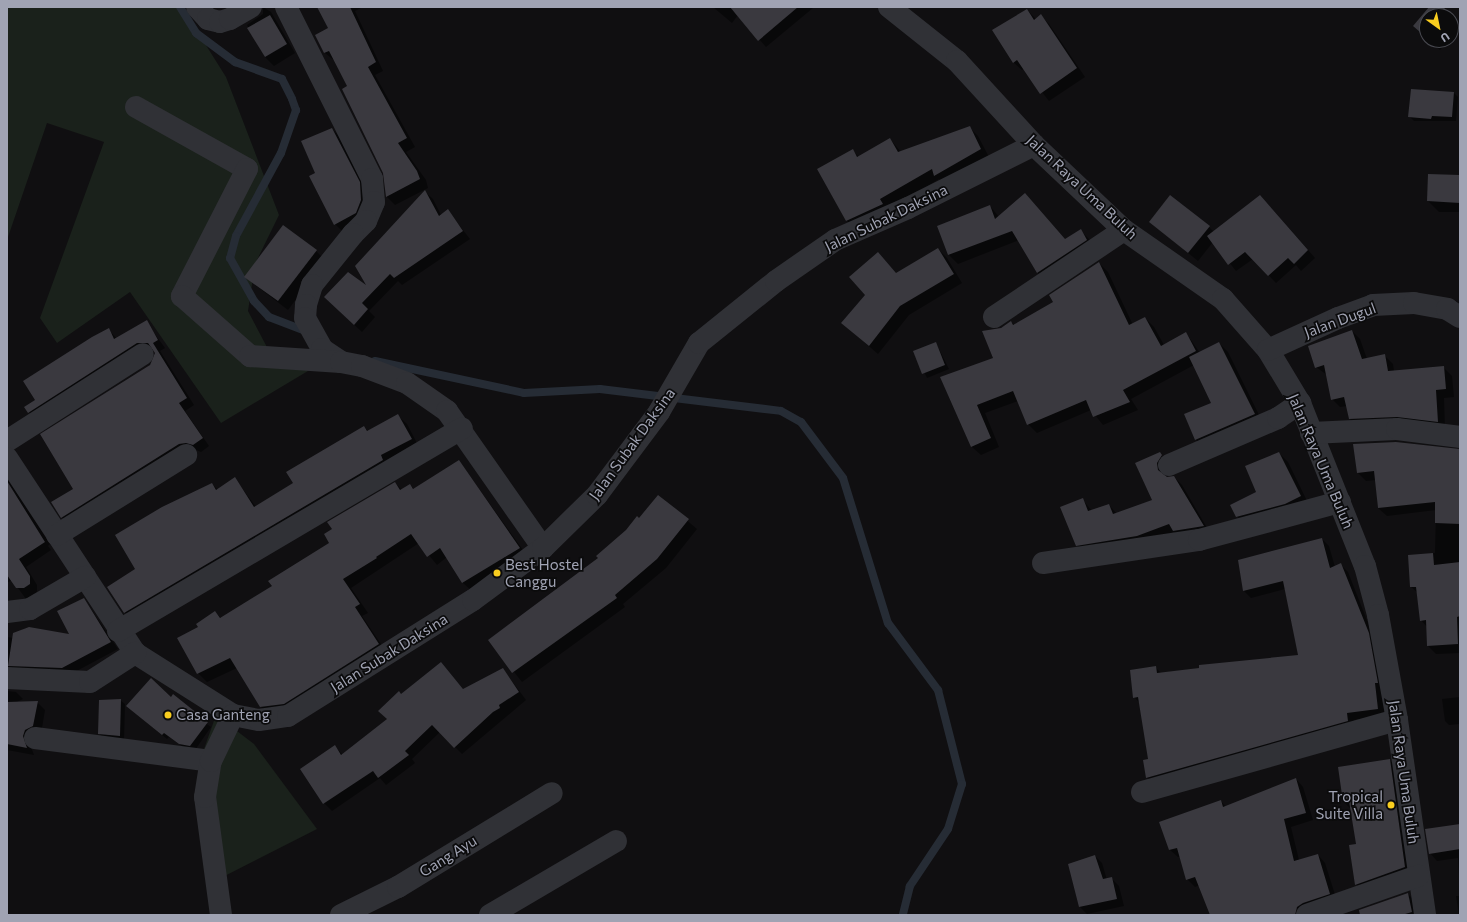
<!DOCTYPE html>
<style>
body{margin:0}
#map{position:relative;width:1467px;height:922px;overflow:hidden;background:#100f11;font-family:Commissioner,sans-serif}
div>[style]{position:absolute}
.green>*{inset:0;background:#1a211b}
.shadow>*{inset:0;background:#0007}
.stream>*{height:8px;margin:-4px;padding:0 4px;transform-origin:4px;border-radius:4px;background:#262c35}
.building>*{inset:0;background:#3a393f}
.minor>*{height:22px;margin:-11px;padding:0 11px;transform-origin:11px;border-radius:11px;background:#303136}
.dots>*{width:11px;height:11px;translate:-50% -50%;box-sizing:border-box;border:2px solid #0b0b0c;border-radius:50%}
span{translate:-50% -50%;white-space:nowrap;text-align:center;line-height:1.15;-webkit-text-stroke:3.5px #0b0b0c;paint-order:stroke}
.street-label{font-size:15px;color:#a0a3b3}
.poi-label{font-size:15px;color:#a0a3b3}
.left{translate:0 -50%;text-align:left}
.right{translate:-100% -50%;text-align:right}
.frame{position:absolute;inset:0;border:8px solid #a0a3b3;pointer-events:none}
.north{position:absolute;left:1419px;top:8px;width:40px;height:40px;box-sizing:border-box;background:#0b0b0c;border:1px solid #47484f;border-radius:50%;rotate:147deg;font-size:11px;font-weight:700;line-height:16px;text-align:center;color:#a0a3b3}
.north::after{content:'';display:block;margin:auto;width:14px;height:18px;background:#f9cd1f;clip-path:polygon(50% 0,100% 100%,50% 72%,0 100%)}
</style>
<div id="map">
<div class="green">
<div style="clip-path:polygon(7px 7px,182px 7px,226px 77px,279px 215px,255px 264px,248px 311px,269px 351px,313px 368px,221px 423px,130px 292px,57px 343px,40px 318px,104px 142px,47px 123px,7px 240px)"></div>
<div style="clip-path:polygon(216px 715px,254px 744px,317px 829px,207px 885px,198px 766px)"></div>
</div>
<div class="shadow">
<div style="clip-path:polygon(263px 7px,271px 12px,295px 53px,274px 66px,265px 57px,247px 25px,263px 14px)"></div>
<div style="clip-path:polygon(318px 7px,363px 7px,355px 11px,383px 71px,375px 75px,415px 147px,406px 152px,426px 180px,428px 188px,395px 205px,387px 197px,384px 173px,348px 87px,335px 61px,325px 53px,316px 35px,329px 29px)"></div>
<div style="clip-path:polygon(713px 7px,813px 7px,813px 8px,766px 47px,738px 15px,732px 23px)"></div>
<div style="clip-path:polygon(1431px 7px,1442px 7px,1460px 24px,1451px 38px,1451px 16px,1427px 16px,1427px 38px,1414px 25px)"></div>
<div style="clip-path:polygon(1027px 10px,1036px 19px,1041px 16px,1049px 24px,1085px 77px,1049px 101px,1024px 69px,1022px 70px,1013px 62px)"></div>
<div style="clip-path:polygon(1429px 40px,1449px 40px,1440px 50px)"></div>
<div style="clip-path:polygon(1454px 93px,1458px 97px,1456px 121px,1414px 121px,1409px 116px)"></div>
<div style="clip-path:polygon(969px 127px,978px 136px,990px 159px,944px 184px,939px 179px,856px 230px,847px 221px,819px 170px,852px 150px,859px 157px,890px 139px,901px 152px)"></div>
<div style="clip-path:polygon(332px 129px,340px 137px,368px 192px,369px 209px,343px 232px,335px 224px,316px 174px)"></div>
<div style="clip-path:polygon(1460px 176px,1460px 212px,1439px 212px,1428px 201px)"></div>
<div style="clip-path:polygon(425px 192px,433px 199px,441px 215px,448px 211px,470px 239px,402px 285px,398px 281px,369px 311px,375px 317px,362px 332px,333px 305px,368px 289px)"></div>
<div style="clip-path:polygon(1267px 203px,1315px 258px,1301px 271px,1296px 265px,1276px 283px,1253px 259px,1236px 271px,1213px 242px,1198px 261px,1150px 222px,1209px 227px,1214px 232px)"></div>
<div style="clip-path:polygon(990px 206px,999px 217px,1065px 240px,1081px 231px,1090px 240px,1047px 282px,1038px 273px,1019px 240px,958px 264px,949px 255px,938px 226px)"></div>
<div style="clip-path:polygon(938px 249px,947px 258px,962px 283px,909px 315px,878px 354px,842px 323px,866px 295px)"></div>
<div style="clip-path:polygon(316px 251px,325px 260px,288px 310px,245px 277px)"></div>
<div style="clip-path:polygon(1099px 263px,1108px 272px,1133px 325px,1145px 318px,1154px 327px,1164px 345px,1186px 333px,1200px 353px,1219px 343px,1228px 352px,1263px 423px,1205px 449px,1196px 440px,1212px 404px,1194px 365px,1131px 399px,1138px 410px,1103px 425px,1091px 410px,1037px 433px,1028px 424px,1018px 401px,985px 413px,999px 447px,981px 455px,972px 447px,941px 378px,994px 359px,1001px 328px,1011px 322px,1015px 325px,1055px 302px)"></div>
<div style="clip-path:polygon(146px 322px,165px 348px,160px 351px,194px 405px,185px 411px,209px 446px,201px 452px,194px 449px,69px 524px,62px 517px,74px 490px,157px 353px,154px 350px,144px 350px,36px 420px,29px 412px,37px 400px,109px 330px,117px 339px)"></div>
<div style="clip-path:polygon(1352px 331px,1360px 339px,1367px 359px,1384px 355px,1393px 364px,1394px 371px,1444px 368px,1452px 376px,1454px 397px,1444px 398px,1445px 429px,1358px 427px,1349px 418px,1347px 406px,1340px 407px,1332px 399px,1327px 375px,1316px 367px)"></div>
<div style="clip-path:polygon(936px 343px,949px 369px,927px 378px,915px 352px)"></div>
<div style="clip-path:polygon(398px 416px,407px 424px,419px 447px,133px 621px,125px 612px,137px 569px,212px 484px,218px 490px,235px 479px,256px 507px,294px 484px,364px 427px,369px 432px)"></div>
<div style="clip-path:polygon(1460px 450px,1460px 653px,1436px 654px,1428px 646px,1427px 627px,1421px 620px,1417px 592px,1411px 587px,1409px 556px,1435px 553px,1436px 510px,1387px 516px,1378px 508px,1376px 480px,1366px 481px,1358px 473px)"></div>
<div style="clip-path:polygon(1159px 453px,1167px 460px,1164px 477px,1174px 477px,1182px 485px,1210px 533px,1181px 538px,1174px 532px,1145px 543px,1084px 552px,1077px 545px,1082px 499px,1092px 511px,1109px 505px,1117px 514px,1153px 500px,1137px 463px)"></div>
<div style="clip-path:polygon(1279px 453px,1288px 462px,1309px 505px,1246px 525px,1237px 516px,1257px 492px)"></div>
<div style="clip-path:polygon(459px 461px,528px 557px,472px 591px,463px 583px,447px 557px,437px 565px,419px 543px,351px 588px,368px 613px,362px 616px,387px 653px,270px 715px,261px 707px,237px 668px,207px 682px,198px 673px,200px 627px,215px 612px,221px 618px,273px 587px,330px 543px,395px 483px,402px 490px,410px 485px,415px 490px)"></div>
<div style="clip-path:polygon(7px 478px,50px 544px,48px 546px,51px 550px,26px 567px,37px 585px,37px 592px,26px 599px,12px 580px,7px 583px)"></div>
<div style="clip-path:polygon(658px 496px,697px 529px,666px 568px,623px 604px,625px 607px,522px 682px,489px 640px,600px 558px,639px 519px)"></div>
<div style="clip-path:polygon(1322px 539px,1329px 546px,1335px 567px,1341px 565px,1348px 572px,1375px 641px,1385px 716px,1354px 720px,1355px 728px,1154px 784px,1147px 777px,1149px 760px,1140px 703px,1134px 697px,1156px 668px,1161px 673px,1299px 656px,1285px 589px,1251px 598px,1244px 591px)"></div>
<div style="clip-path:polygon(84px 599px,118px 649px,69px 675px,7px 677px,7px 637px,13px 638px,14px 634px,26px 628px,71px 635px)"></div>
<div style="clip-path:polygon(441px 664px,464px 690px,503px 669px,526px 700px,462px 754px,440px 732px,412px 759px,415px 763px,386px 785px,380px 778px,332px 811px,324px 803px,335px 747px,343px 755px,389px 719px,401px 695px)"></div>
<div style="clip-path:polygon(7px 691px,16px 692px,23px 699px,15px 703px,37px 702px,45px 710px,41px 734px,30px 744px,34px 755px,7px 750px)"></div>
<div style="clip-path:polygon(1460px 697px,1460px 724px,1449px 725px,1445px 721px,1442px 699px)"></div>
<div style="clip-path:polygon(171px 699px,211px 727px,195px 750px,185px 748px,169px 737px,167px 739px,132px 710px)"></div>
<div style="clip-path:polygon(120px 700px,125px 704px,124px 740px,103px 738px,99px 733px)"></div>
<div style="clip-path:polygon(1390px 760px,1396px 767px,1411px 874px,1363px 891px,1356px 884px,1357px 845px,1350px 808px,1344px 802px)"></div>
<div style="clip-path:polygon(1296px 779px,1303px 787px,1313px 820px,1291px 827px,1299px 860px,1318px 855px,1325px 863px,1337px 901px,1304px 915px,1297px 908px,1293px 894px,1260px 915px,1211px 915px,1200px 885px,1195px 887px,1187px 879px,1180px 857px,1178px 857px,1170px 850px,1160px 823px,1221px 801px,1226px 807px)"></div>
<div style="clip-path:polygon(1460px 825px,1460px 893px,1458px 858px,1437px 861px,1430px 853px)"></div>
<div style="clip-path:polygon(1095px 856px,1102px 863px,1107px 880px,1112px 879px,1119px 886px,1124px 906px,1087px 914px,1080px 907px,1069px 864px)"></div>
<div style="clip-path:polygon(1408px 894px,1418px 904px,1420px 915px,1361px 915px)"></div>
<div style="clip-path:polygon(1456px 896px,1460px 896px,1460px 915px,1459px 915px)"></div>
</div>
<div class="stream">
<div style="left:180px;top:7px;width:31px;rotate:58deg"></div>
<div style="left:196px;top:33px;width:49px;rotate:36.6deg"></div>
<div style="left:235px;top:62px;width:50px;rotate:19.9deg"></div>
<div style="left:282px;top:79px;width:22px;rotate:63deg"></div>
<div style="left:292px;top:99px;width:12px;rotate:70deg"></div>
<div style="left:296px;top:110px;width:46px;rotate:109.2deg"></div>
<div style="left:281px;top:153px;width:94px;rotate:118.5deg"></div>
<div style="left:236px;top:236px;width:23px;rotate:105deg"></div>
<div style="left:230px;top:258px;width:49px;rotate:60.8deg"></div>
<div style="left:254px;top:301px;width:22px;rotate:47deg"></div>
<div style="left:269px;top:317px;width:42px;rotate:21deg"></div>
<div style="left:375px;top:361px;width:152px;rotate:12.1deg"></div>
<div style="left:524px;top:393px;width:76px;rotate:-3deg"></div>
<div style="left:600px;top:389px;width:182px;rotate:6.9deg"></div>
<div style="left:781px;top:411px;width:23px;rotate:29deg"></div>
<div style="left:801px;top:422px;width:70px;rotate:53.1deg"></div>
<div style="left:843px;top:478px;width:152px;rotate:72.8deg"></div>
<div style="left:888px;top:623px;width:84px;rotate:53.3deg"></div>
<div style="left:938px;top:690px;width:97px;rotate:75.7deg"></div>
<div style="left:962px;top:784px;width:47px;rotate:107.3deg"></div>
<div style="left:948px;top:829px;width:69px;rotate:123.7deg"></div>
<div style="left:910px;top:886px;width:30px;rotate:104deg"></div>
</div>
<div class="building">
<div style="clip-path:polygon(317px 7px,350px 7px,376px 62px,368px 67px,407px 138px,398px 143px,417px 171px,420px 179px,386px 197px,383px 173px,342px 89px,347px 86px,329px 51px,324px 53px,315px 35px,328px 28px)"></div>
<div style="clip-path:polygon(730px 7px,798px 7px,758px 41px)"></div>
<div style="clip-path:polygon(1429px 7px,1443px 7px,1453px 16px,1451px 19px,1451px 16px,1427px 16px,1427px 38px,1413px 26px)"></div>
<div style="clip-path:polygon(1027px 9px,1034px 20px,1041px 14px,1077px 68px,1040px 94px,1017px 60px,1013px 63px,992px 30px)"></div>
<div style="clip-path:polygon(270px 15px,287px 44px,265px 57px,247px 28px)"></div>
<div style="clip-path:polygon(1411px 89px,1454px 92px,1452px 117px,1432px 116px,1431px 119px,1408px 117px)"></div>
<div style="clip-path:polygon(970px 126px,981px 149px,934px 176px,932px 169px,880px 199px,883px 204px,846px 221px,817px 169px,853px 149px,857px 157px,890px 138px,898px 152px)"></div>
<div style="clip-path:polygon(332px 128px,360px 182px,361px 200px,356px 213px,334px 225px,309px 176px,315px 173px,301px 141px)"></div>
<div style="clip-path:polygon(1428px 174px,1460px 175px,1460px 203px,1427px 201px)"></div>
<div style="clip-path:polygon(425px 190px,439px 216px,448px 209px,463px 231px,394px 278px,390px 274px,362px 303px,368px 309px,354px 325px,324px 297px,348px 272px,366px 285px,355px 266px)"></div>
<div style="clip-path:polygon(1025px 193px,1065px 239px,1081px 229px,1087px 240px,1037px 273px,1012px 231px,948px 255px,937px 226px,990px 205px,995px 219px)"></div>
<div style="clip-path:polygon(1170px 195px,1210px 226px,1188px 253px,1149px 222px)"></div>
<div style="clip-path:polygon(1260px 195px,1308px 250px,1294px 264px,1288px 258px,1268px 276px,1245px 252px,1228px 265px,1207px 236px)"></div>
<div style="clip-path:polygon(283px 225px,317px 250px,278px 301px,244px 277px)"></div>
<div style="clip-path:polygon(938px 248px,954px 274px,900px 306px,869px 346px,841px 323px,865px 295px,849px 277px,878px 252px,896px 273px)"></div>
<div style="clip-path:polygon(1099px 262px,1129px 325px,1145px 317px,1161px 346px,1186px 332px,1196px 351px,1123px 390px,1130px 402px,1093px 417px,1086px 400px,1027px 425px,1013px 391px,977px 405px,991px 438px,971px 447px,940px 377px,993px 358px,982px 331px,1001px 328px,1011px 321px,1013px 325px,1053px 302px,1049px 295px)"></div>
<div style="clip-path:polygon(147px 320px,158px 340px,153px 343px,187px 398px,179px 403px,203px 438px,193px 445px,186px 443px,179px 444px,61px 518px,51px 502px,73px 489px,40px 434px,150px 365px,155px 353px,148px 343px,137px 343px,28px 413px,24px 407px,35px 400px,23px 381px,92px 337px,109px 328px,114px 339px)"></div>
<div style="clip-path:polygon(1352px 330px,1362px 359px,1385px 354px,1388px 371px,1444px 366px,1446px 389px,1436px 390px,1438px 422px,1397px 417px,1349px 419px,1344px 397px,1331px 400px,1324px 365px,1315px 368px,1308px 346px)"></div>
<div style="clip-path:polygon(936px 342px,945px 365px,922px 374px,913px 351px)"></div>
<div style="clip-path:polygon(1219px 342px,1255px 414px,1195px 440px,1184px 414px,1211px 403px,1189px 357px)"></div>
<div style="clip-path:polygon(398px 414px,412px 439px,381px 455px,383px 460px,124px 613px,107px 587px,135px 569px,115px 535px,162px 507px,212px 483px,216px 490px,235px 477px,254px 507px,293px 483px,286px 472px,364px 426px,367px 431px)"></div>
<div style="clip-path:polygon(1396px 442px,1460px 449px,1460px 524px,1435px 523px,1435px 502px,1378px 508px,1374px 471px,1357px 473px,1353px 444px)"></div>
<div style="clip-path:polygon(1160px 452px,1162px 455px,1157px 463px,1158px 470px,1167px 477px,1174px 476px,1204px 526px,1173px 531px,1169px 524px,1137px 536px,1076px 546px,1060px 507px,1083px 498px,1088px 511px,1109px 504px,1113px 514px,1152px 500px,1135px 463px)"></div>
<div style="clip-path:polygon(1279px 452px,1301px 496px,1285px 504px,1236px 517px,1230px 505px,1256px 492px,1245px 466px)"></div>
<div style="clip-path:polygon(459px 460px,520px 548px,462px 583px,440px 548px,427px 557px,411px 534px,376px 557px,377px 558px,343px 579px,360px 604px,355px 607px,379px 644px,284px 704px,260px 707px,230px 658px,197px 674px,177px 638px,198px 627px,196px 624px,215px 611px,220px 618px,272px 586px,268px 581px,329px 543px,324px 534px,332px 529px,327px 522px,395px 482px,400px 490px,410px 484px,413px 489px)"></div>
<div style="clip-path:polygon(7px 481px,45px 542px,19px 559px,30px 576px,30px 584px,24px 588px,16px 588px,7px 575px)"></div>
<div style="clip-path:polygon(658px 495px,689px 519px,657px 559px,615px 595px,617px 598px,512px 673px,488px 640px,598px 558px,596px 556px,626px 530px,637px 516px,639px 518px)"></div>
<div style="clip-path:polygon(1322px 538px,1330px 568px,1341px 563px,1369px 633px,1378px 683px,1375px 683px,1378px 709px,1347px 713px,1348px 721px,1146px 778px,1143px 760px,1148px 759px,1138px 697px,1133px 698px,1130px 670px,1156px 666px,1157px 673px,1199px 668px,1199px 665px,1298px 655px,1283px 581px,1243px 591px,1238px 560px)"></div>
<div style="clip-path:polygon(1433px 553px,1434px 565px,1460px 562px,1460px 616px,1457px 617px,1458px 644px,1427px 646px,1426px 620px,1420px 621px,1416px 587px,1410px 587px,1408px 555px)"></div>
<div style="clip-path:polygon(84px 598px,111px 642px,62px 668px,8px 666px,13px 633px,29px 627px,69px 634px,57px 611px)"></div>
<div style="clip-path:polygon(441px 662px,463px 689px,503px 668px,519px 692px,499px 705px,500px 708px,493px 712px,454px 748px,432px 725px,405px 751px,409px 755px,378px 778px,373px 771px,323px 804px,300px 769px,335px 745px,341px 755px,387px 719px,378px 711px,399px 691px,401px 694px)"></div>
<div style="clip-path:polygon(151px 678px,171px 697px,173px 694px,208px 722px,190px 746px,179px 744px,164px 733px,162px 735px,126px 706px)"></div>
<div style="clip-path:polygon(121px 699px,120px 736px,98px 734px,99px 700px)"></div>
<div style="clip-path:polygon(38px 701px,33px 726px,25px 730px,23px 736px,27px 748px,7px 744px,7px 702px)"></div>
<div style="clip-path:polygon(1390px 759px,1405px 867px,1355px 885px,1349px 845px,1356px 844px,1349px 801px,1343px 802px,1338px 767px)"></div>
<div style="clip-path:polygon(1296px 778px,1306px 813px,1284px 819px,1294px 861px,1318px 854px,1330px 894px,1303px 903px,1297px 907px,1295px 915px,1210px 915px,1195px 877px,1186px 880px,1177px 848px,1169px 850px,1159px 822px,1221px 800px,1223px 807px)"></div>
<div style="clip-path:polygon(1460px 824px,1460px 849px,1429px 854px,1425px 829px)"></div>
<div style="clip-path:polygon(1095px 855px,1103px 879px,1112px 877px,1117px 899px,1079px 907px,1068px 864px)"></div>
<div style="clip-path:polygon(1408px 893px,1412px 912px,1402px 915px,1360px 915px,1359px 910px)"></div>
</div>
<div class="minor">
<div style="left:197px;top:7px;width:16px;rotate:47deg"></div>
<div style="left:208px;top:19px;width:12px;rotate:14deg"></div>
<div style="left:220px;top:22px;width:10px;rotate:-17deg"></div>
<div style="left:230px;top:19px;width:24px;rotate:-30deg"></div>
<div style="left:286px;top:7px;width:192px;rotate:63.4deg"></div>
<div style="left:372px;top:179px;width:23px;rotate:85deg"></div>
<div style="left:374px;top:202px;width:21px;rotate:113deg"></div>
<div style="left:366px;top:221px;width:18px;rotate:135deg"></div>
<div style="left:353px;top:234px;width:65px;rotate:128.8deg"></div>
<div style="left:312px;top:285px;width:21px;rotate:107deg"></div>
<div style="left:306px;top:305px;width:13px;rotate:94deg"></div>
<div style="left:305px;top:318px;width:35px;rotate:61deg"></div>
<div style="left:322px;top:349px;width:23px;rotate:34deg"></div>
<div style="left:889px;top:7px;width:87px;rotate:38.5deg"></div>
<div style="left:957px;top:61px;width:114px;rotate:47.5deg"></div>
<div style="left:1034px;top:145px;width:124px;rotate:43.4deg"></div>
<div style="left:1124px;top:230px;width:121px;rotate:34.9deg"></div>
<div style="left:1223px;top:299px;width:68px;rotate:48.6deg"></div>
<div style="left:1268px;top:350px;width:62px;rotate:58.9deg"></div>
<div style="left:1300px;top:403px;width:175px;rotate:68.3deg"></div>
<div style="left:1365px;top:566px;width:51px;rotate:75.1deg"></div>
<div style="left:1378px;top:615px;width:107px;rotate:79.7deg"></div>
<div style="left:1397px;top:720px;width:197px;rotate:81.8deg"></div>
<div style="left:136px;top:107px;width:127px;rotate:29.2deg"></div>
<div style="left:247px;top:169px;width:143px;rotate:117.1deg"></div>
<div style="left:182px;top:296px;width:91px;rotate:41.4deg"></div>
<div style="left:250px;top:356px;width:91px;rotate:3.8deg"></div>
<div style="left:341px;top:362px;width:21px;rotate:11deg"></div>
<div style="left:362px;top:366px;width:48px;rotate:20.7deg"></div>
<div style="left:407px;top:383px;width:49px;rotate:35deg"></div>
<div style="left:447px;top:411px;width:167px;rotate:55deg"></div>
<div style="left:994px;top:317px;width:156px;rotate:-33.8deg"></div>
<div style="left:1268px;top:350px;width:77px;rotate:-24.6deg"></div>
<div style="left:1338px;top:318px;width:37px;rotate:-20deg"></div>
<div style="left:1373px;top:305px;width:41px;rotate:-2.8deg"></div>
<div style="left:1414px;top:303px;width:34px;rotate:10deg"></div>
<div style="left:1447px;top:309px;width:15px;rotate:32deg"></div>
<div style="left:1311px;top:433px;width:86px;rotate:-2.7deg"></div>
<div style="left:1397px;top:429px;width:64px;rotate:7.2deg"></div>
<div style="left:7px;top:441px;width:161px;rotate:-32.6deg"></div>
<div style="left:7px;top:458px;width:233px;rotate:56.7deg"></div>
<div style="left:135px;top:653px;width:116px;rotate:32.3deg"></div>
<div style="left:233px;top:715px;width:26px;rotate:11deg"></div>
<div style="left:259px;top:720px;width:29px;rotate:-8deg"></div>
<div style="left:288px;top:716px;width:218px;rotate:-32.1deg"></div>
<div style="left:473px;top:600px;width:87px;rotate:-36.6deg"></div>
<div style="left:543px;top:548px;width:76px;rotate:-44.5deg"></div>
<div style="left:597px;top:495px;width:104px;rotate:-53.2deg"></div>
<div style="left:659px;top:412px;width:80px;rotate:-59.9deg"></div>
<div style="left:699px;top:343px;width:99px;rotate:-38.8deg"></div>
<div style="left:776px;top:281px;width:72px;rotate:-34.8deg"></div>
<div style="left:835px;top:240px;width:80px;rotate:-23.7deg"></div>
<div style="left:908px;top:208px;width:141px;rotate:-26.6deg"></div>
<div style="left:1169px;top:465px;width:119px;rotate:-23.3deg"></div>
<div style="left:1278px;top:418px;width:27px;rotate:-34deg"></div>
<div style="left:57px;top:535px;width:152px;rotate:-31.8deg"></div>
<div style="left:1043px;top:563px;width:158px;rotate:-8.4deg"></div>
<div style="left:1199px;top:540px;width:146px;rotate:-15.1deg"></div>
<div style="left:7px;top:612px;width:23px;rotate:-7deg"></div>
<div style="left:30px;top:609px;width:64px;rotate:-30.2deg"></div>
<div style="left:118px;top:631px;width:399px;rotate:-30.5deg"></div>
<div style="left:7px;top:678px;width:83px;rotate:2.8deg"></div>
<div style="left:90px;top:682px;width:54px;rotate:-32.8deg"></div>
<div style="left:35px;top:738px;width:177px;rotate:7.4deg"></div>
<div style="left:1142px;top:792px;width:265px;rotate:-15.8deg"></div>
<div style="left:221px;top:915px;width:119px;rotate:-97.7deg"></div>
<div style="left:205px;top:797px;width:36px;rotate:-81deg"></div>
<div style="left:211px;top:761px;width:51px;rotate:-64.4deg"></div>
<div style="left:341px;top:915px;width:64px;rotate:-26.2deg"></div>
<div style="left:398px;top:887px;width:180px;rotate:-31.4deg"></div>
<div style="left:490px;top:915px;width:146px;rotate:-30.4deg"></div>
<div style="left:1307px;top:915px;width:118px;rotate:-19.4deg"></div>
</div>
<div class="dots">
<div style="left:497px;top:573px;background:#f9cd1f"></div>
<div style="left:168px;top:715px;background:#f9cd1f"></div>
<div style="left:1391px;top:805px;background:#f9cd1f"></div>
</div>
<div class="street-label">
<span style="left:1082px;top:187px;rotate:43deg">Jalan Raya Uma Buluh</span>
<span style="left:886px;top:218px;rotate:-26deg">Jalan Subak Daksina</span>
<span style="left:1340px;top:320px;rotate:-20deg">Jalan Dugul</span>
<span style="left:632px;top:444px;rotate:-54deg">Jalan Subak Daksina</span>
<span style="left:1321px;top:461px;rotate:67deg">Jalan Raya Uma Buluh</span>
<span style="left:389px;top:653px;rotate:-32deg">Jalan Subak Daksina</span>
<span style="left:1404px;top:772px;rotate:82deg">Jalan Raya Uma Buluh</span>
<span style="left:448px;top:856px;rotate:-32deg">Gang Ayu</span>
</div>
<div class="poi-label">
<span class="left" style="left:505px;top:573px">Best Hostel<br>Canggu</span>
<span class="left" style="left:176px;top:715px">Casa Ganteng</span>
<span class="right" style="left:1383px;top:805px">Tropical<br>Suite Villa</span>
</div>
<div class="frame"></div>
<div class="north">U</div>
</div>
